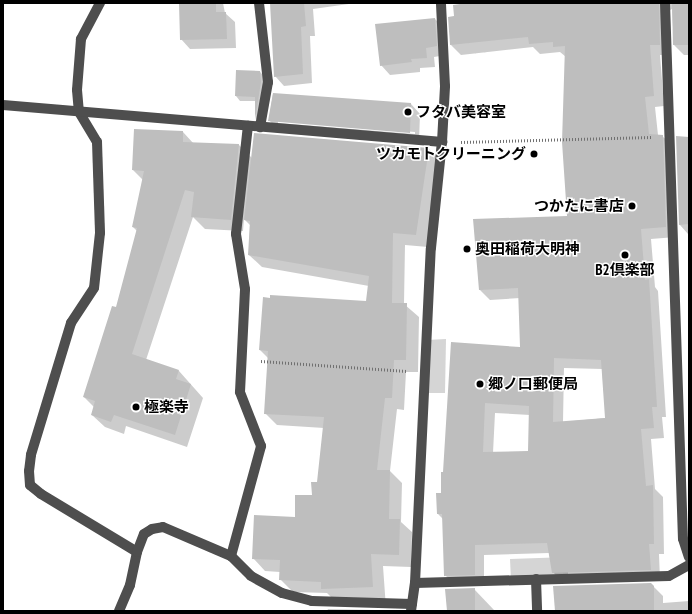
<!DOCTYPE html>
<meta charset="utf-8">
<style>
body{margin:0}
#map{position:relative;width:692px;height:614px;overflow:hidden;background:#fff;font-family:"PT Sans Narrow","Noto Sans JP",sans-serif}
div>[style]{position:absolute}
.green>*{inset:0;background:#d5d5d5}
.shadow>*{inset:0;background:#0003}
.building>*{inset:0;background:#bebebe}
.path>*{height:2.5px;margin-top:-1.25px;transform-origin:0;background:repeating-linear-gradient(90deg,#707070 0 1px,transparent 0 3px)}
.minor>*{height:10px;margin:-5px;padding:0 5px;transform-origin:5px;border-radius:5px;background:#4e4e4e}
.dots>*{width:11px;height:11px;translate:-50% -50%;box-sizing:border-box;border:2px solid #fff;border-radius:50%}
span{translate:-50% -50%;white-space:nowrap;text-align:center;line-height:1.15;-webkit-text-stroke:3px #fff;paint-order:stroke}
.poi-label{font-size:15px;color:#000;font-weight:700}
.left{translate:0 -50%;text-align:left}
.right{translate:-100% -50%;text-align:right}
.frame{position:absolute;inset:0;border:4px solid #000;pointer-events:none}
</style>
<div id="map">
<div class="green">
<div style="clip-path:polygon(446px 339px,445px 393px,425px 393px,427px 340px)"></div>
<div style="clip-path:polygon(568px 557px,568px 578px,511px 580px,510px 559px)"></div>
</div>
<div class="shadow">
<div style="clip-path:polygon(180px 3px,223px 3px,225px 13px,235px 22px,236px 48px,190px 49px,181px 39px)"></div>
<div style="clip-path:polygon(271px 3px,356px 3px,313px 9px,315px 36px,310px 36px,312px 83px,284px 86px,275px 76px)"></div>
<div style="clip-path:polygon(evenodd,473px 3px,689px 3px,689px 55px,684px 55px,674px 45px,672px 9px,669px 11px,670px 55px,660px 55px,664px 106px,655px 107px,658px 135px,662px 136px,673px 146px,676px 237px,651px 239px,655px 287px,658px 291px,666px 417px,662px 417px,664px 438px,651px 439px,655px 489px,663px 497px,664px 554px,659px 554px,660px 580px,563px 583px,553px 572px,549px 553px,484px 555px,484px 585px,456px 586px,445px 575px,443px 519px,438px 514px,444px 473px,452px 344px,521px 348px,520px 298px,490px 300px,480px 290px,568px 217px,566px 57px,560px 52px,540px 54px,533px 47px,461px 55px,451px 45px,455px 17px,473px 3px,564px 368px,602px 369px,606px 418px,563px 422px,564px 368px,473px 3px,495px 413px,530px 415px,529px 452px,493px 453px,495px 413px)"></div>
<div style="clip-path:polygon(435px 19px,444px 28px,446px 55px,434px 57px,435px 67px,420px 68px,420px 72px,390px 75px,381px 65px)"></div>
<div style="clip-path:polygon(260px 72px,264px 76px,259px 123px,256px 119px,256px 101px,240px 101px,236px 96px)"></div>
<div style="clip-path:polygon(evenodd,273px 94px,411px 104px,420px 114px,419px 142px,278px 130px,269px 120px,273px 94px,278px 121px,415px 132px,415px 134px,278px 123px,278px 121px)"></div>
<div style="clip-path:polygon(135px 130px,183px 132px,194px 144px,239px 145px,252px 158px,429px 149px,441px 161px,428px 247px,405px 245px,404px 304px,419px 317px,418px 372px,406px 372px,404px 410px,397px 409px,390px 471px,402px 483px,401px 522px,412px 532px,411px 567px,383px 566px,386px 608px,335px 601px,327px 593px,293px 592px,280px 579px,280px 572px,265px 571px,253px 558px,296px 518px,313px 496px,318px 483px,324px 428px,277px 425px,265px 413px,268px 358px,260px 350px,367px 302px,369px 286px,262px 267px,249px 255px,250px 225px,244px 219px,243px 231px,205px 229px,193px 217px,146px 360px,179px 371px,203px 398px,187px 447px,126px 426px,124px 434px,105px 427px,92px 415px,95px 408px,84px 397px,117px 309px,137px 231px,133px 227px,143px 180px,133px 170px)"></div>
<div style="clip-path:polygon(677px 137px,689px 138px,689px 263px,688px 234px,680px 225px)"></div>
<div style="clip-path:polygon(651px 584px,663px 596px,663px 603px,689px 601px,689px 611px,556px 611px)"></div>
<div style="clip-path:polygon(474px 589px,495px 611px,448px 611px)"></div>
<div style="clip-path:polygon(328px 609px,375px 610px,375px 611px,327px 611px)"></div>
</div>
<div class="building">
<div style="clip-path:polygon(179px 3px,216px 3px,216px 12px,226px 12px,227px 39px,180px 40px)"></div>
<div style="clip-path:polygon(270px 3px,304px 3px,306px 26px,301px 27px,303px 74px,274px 77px)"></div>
<div style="clip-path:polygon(evenodd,467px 3px,659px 3px,660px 45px,650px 45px,654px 96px,645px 97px,649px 134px,663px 135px,666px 227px,641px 229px,645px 280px,649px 279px,657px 407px,652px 407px,654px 428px,641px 429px,646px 486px,653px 485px,654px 544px,649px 544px,651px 570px,552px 573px,547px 543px,475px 545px,475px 575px,444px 576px,442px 514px,437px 514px,436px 493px,441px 493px,441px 472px,443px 472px,451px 342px,520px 347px,518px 288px,479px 290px,473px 219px,567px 216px,562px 142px,565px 46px,553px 47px,553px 42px,529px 44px,528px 37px,450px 45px,448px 17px,454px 16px,453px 5px,467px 3px,554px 358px,601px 360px,605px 418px,553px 422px,554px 358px,467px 3px,485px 403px,529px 406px,528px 451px,483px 452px,485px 403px)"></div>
<div style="clip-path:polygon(672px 3px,689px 3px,689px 45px,673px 45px)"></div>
<div style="clip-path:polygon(435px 18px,437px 46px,426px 48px,427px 58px,411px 59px,412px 62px,380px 66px,375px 24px)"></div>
<div style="clip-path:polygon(236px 70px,260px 71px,261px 82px,255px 120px,255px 97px,235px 96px)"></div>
<div style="clip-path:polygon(273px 93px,411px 103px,410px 133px,268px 121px)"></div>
<div style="clip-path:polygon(134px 129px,183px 131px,183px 142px,239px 144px,231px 220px,191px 217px,194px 192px,185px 190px,132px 354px,179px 370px,176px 379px,191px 384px,175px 435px,114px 415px,111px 422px,91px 415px,95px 401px,83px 397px,112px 306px,116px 307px,137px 228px,132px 227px,144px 171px,132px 170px)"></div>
<div style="clip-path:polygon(254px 133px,429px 148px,416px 235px,393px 233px,392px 303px,407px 303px,406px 360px,394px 360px,392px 398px,385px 398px,377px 470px,390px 470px,389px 519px,400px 519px,399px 555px,371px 554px,373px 587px,321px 589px,321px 582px,279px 580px,280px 560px,252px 559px,254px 515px,295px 517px,295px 495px,312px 495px,311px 482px,317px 482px,324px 417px,264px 414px,268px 351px,259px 350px,263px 297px,270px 298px,270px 295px,366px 301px,369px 276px,248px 255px,250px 221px,244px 220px)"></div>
<div style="clip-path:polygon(676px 136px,689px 137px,689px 224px,679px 225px)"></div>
<div style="clip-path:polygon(651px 583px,654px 586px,654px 611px,555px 611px,553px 586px)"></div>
<div style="clip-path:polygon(475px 588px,475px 611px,447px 611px,445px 589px)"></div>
</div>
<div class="path">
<div style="left:461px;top:142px;width:191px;rotate:-1.5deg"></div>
<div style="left:261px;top:361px;width:146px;rotate:3.9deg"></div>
</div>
<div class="minor">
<div style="left:100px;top:3px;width:41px;rotate:117.8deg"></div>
<div style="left:81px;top:39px;width:51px;rotate:94.5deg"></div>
<div style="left:77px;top:90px;width:22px;rotate:85deg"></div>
<div style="left:79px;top:112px;width:35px;rotate:59deg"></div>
<div style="left:97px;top:142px;width:91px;rotate:88.1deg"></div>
<div style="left:100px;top:233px;width:55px;rotate:96.2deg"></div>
<div style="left:94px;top:288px;width:42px;rotate:123.3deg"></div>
<div style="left:71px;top:323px;width:138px;rotate:106.9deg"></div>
<div style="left:31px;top:455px;width:16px;rotate:97deg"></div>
<div style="left:29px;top:471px;width:14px;rotate:86deg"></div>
<div style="left:30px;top:485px;width:14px;rotate:39deg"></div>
<div style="left:41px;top:494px;width:112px;rotate:31.1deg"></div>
<div style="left:259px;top:3px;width:80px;rotate:83.5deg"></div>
<div style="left:268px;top:82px;width:46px;rotate:100.1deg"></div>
<div style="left:665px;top:3px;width:536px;rotate:88.08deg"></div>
<div style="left:683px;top:539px;width:19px;rotate:72deg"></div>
<div style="left:3px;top:105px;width:441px;rotate:4.8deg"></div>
<div style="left:231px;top:556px;width:114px;rotate:-74.7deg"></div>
<div style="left:261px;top:446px;width:58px;rotate:-111.3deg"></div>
<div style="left:240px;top:392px;width:103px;rotate:-87.2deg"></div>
<div style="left:245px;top:289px;width:56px;rotate:-99.3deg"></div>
<div style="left:236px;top:234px;width:109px;rotate:-83.7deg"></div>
<div style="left:536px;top:579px;width:32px;rotate:88deg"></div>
<div style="left:415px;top:583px;width:254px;rotate:-1.6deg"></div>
<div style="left:669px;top:576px;width:23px;rotate:-29deg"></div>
<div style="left:119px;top:611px;width:28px;rotate:-67deg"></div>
<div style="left:130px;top:585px;width:34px;rotate:-78deg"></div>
<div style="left:137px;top:552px;width:19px;rotate:-69deg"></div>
<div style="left:144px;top:534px;width:9px;rotate:-32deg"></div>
<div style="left:152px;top:529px;width:11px;rotate:-10deg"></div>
<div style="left:163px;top:527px;width:74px;rotate:23.1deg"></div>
<div style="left:231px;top:556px;width:28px;rotate:45deg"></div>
<div style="left:251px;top:576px;width:35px;rotate:29deg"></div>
<div style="left:282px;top:593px;width:31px;rotate:15deg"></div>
<div style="left:312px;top:601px;width:100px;rotate:1.7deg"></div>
<div style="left:411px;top:611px;width:28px;rotate:-82deg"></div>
<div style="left:415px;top:583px;width:335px;rotate:-87.3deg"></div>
<div style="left:431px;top:248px;width:107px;rotate:-84.1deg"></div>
<div style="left:442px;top:142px;width:56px;rotate:-86.9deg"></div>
<div style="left:445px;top:86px;width:83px;rotate:-92.8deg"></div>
</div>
<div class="dots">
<div style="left:408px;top:112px;background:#000"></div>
<div style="left:534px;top:154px;background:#000"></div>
<div style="left:632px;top:206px;background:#000"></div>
<div style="left:467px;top:249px;background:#000"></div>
<div style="left:625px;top:255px;background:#000"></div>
<div style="left:480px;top:384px;background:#000"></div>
<div style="left:136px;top:407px;background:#000"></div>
</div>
<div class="poi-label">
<span class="left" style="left:416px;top:112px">フタバ美容室</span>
<span class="right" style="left:526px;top:154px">ツカモトクリーニング</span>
<span class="right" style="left:624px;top:206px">つかたに書店</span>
<span class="left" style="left:475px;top:249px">奥田稲荷大明神</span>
<span style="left:625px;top:270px">B2倶楽部</span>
<span class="left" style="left:488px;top:384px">郷ノ口郵便局</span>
<span class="left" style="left:144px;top:407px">極楽寺</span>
</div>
<div class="frame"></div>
</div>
